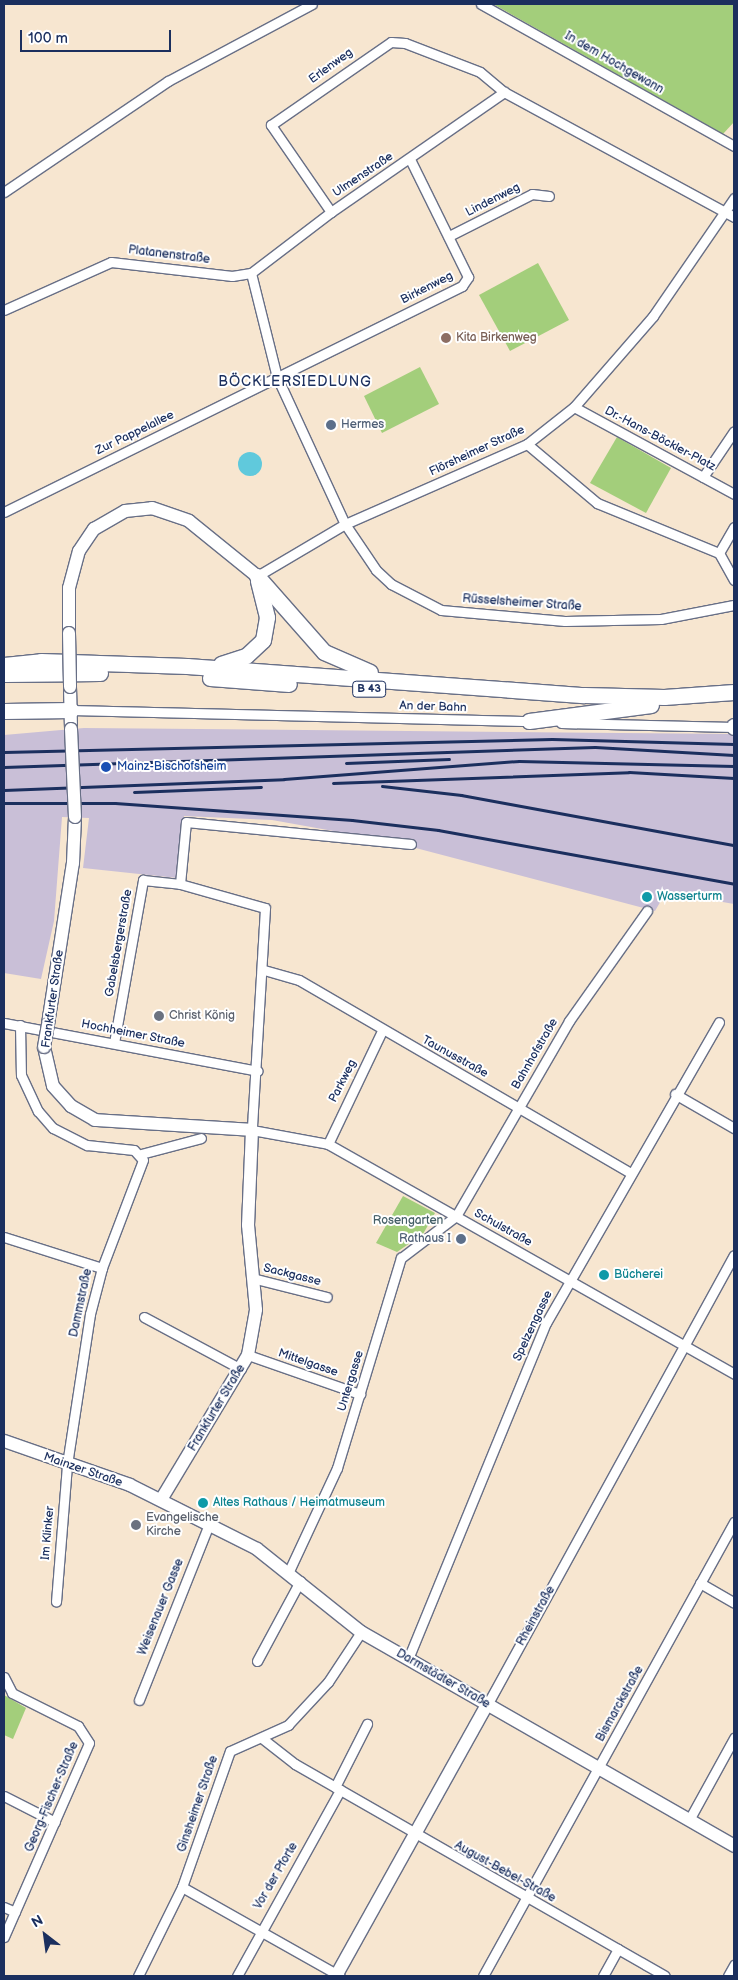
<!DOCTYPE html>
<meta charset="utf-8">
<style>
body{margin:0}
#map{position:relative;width:738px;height:1980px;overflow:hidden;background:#f7e6d0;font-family:"Balsamiq Sans",sans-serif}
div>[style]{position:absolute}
.industrial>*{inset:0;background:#c9bfd7}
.green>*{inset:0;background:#a3ce7b}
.water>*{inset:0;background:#60c9dc}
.round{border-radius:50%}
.roads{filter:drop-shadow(1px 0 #686f86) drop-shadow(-1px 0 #686f86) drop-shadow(0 1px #686f86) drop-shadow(0 -1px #686f86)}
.street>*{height:9px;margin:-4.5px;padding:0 4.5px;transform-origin:4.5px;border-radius:4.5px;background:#fff}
.secondary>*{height:12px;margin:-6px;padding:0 6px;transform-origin:6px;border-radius:6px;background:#fff}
.highway>*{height:15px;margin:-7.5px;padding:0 7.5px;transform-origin:7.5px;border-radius:7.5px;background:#fff}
.rail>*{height:3px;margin:-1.5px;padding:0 1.5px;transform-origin:1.5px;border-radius:1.5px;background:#1b2f5e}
.bridges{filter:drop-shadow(1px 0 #686f86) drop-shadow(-1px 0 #686f86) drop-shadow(0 1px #686f86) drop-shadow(0 -1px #686f86)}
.secondary-bridge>*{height:12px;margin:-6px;padding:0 6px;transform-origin:6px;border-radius:6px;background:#fff}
.dots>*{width:14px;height:14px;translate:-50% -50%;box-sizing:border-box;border:2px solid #fff;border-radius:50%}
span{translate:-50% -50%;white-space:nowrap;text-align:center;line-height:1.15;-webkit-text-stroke:4px #fff;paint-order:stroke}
.shield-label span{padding:1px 4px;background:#fff;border:1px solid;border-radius:4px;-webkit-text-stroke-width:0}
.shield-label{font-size:11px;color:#1b2f5e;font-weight:700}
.street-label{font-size:12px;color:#1b2f5e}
.education-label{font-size:12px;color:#785e54}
.left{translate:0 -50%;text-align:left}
.service-label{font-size:12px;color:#4e5e75}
.right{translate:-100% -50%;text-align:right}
.transit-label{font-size:12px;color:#164399}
.culture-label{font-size:12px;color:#0d838f}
.worship-label{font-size:12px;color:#5b616d}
.park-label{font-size:12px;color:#445f67}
.neighbourhood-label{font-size:14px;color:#1b2f5e;letter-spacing:1px}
.frame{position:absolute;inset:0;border:5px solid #1b2f5e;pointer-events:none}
.north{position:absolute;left:20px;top:1910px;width:50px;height:50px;-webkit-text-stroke:4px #fff;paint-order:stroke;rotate:330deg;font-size:14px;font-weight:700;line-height:20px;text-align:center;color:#1b2f5e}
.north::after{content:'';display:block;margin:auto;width:18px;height:22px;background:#1b2f5e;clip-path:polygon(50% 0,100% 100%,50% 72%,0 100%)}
.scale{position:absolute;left:20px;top:30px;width:151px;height:22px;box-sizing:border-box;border:2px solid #1b2f5e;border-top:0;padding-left:6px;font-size:15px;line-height:18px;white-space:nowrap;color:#1b2f5e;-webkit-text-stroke:4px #fff;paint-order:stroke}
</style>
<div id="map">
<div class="industrial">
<div style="clip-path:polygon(84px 728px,734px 734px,734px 904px,666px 892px,655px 911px,389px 841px,272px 820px,184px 816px,177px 878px,83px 868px,89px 818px,62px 817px,54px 921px,41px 979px,4px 973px,4px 735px)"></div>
</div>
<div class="green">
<div style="clip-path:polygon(493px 4px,734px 4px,734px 122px,723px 134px)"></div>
<div style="clip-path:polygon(538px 263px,569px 320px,510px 351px,479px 295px)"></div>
<div style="clip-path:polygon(420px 367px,439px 404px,382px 433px,364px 396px)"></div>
<div style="clip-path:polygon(617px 437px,671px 468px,646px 513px,590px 483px)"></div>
<div style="clip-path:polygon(403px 1196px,435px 1213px,423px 1234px,397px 1252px,376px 1243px)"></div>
<div style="clip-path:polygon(4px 1695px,26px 1708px,13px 1739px,4px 1735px)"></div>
</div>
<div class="water">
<div class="round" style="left:238px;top:452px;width:24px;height:24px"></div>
</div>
<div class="roads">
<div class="street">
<div style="left:481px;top:4px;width:290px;rotate:29.3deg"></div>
<div style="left:4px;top:192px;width:198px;rotate:-34.1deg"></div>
<div style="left:168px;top:81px;width:163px;rotate:-28.1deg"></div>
<div style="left:331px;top:212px;width:106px;rotate:-124.6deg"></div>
<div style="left:271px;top:125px;width:146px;rotate:-34.7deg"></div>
<div style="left:391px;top:42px;width:14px;rotate:4deg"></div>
<div style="left:405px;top:43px;width:80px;rotate:21.1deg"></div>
<div style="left:480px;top:72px;width:31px;rotate:40deg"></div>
<div style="left:504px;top:92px;width:262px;rotate:28.5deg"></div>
<div style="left:449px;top:236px;width:93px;rotate:-26.8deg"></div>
<div style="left:532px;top:194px;width:17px;rotate:7deg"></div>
<div style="left:251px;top:273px;width:107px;rotate:76deg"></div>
<div style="left:277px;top:377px;width:162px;rotate:65.2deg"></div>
<div style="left:345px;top:524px;width:55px;rotate:56deg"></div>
<div style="left:376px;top:570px;width:21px;rotate:43deg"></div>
<div style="left:391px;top:584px;width:56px;rotate:27.5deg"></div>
<div style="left:441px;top:610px;width:124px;rotate:5.1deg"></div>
<div style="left:565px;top:621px;width:96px;rotate:-1.2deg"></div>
<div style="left:661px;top:619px;width:74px;rotate:-10.9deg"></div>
<div style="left:251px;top:273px;width:101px;rotate:-37.3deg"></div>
<div style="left:331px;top:212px;width:211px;rotate:-34.7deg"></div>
<div style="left:4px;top:310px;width:117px;rotate:-24.2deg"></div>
<div style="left:111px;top:262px;width:122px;rotate:6.6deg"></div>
<div style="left:232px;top:276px;width:19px;rotate:-9deg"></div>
<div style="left:574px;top:407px;width:182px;rotate:28.5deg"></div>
<div style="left:527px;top:444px;width:92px;rotate:40.1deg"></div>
<div style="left:597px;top:503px;width:132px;rotate:22.3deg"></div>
<div style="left:719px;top:553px;width:31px;rotate:61deg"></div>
<div style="left:703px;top:477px;width:55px;rotate:-56deg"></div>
<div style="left:4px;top:512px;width:511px;rotate:-26.26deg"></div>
<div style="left:462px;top:286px;width:11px;rotate:-56deg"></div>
<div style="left:468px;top:277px;width:131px;rotate:-116.2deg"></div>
<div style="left:719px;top:553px;width:30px;rotate:-60deg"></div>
<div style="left:257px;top:576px;width:102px;rotate:-30.6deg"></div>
<div style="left:345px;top:524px;width:199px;rotate:-23.7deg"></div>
<div style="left:527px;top:444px;width:60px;rotate:-38.2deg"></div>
<div style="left:574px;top:407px;width:121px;rotate:-49deg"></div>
<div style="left:653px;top:316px;width:143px;rotate:-55.5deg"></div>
<div style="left:71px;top:710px;width:462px;rotate:1.4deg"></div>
<div style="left:561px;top:723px;width:173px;rotate:1.3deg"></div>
<div style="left:180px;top:884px;width:62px;rotate:-84.5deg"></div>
<div style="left:186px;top:822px;width:226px;rotate:5.6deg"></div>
<div style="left:264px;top:970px;width:36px;rotate:16deg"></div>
<div style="left:299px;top:980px;width:384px;rotate:30.2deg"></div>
<div style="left:4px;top:1023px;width:258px;rotate:10.7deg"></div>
<div style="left:20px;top:1025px;width:50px;rotate:88.9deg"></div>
<div style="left:21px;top:1075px;width:40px;rotate:65deg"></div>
<div style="left:38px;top:1111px;width:23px;rotate:49deg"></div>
<div style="left:53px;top:1128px;width:38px;rotate:27deg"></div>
<div style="left:87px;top:1145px;width:47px;rotate:6.1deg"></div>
<div style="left:134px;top:1150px;width:13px;rotate:48deg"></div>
<div style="left:143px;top:1160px;width:116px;rotate:110.8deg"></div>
<div style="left:102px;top:1268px;width:48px;rotate:104.6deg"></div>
<div style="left:90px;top:1314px;width:153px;rotate:98.7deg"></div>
<div style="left:67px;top:1465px;width:137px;rotate:94.6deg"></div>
<div style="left:114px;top:1043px;width:166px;rotate:-79.9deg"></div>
<div style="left:143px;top:880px;width:37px;rotate:6deg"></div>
<div style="left:180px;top:884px;width:88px;rotate:15.8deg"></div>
<div style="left:265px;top:908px;width:222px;rotate:93.4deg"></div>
<div style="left:252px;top:1130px;width:77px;rotate:10.4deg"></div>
<div style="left:328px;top:1144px;width:467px;rotate:29.5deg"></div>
<div style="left:675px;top:1094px;width:68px;rotate:30deg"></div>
<div style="left:328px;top:1144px;width:125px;rotate:-64.5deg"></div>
<div style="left:141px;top:1154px;width:62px;rotate:-14.9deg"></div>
<div style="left:4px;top:1237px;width:103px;rotate:17.6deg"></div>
<div style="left:252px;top:1278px;width:77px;rotate:14.2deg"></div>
<div style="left:144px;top:1317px;width:110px;rotate:28.2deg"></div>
<div style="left:248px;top:1355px;width:119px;rotate:19.2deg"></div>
<div style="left:289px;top:1571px;width:114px;rotate:-65deg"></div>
<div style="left:337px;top:1468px;width:220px;rotate:-73.1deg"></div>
<div style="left:401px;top:1258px;width:69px;rotate:-37.4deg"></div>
<div style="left:456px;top:1216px;width:225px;rotate:-59.9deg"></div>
<div style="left:569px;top:1021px;width:135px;rotate:-54.7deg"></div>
<div style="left:700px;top:1583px;width:39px;rotate:30deg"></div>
<div style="left:408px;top:1659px;width:363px;rotate:-67.7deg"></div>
<div style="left:546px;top:1323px;width:347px;rotate:-60.1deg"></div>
<div style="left:257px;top:1661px;width:91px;rotate:-61.7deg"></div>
<div style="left:4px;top:1677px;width:18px;rotate:63deg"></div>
<div style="left:12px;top:1693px;width:74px;rotate:26.6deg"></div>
<div style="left:78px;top:1726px;width:20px;rotate:57deg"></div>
<div style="left:89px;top:1743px;width:212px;rotate:113.7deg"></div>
<div style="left:139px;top:1700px;width:189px;rotate:-68.3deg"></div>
<div style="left:487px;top:1705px;width:513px;rotate:-61.24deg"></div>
<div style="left:263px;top:1739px;width:41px;rotate:38deg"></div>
<div style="left:295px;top:1764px;width:426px;rotate:29.8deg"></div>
<div style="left:335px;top:1787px;width:71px;rotate:-63.1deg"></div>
<div style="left:4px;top:1796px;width:57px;rotate:27deg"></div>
<div style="left:689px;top:1820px;width:94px;rotate:-61.2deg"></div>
<div style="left:182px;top:1887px;width:181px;rotate:29.4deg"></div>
<div style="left:4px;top:1907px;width:12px;rotate:24deg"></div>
<div style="left:138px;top:1976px;width:99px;rotate:-63.7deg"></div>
<div style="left:182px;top:1887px;width:144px;rotate:-70.6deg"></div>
<div style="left:230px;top:1751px;width:64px;rotate:-24.1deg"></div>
<div style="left:288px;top:1725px;width:59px;rotate:-47.1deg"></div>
<div style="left:328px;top:1682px;width:60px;rotate:-56.6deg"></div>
<div style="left:237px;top:1976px;width:213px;rotate:-61deg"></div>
<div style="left:483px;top:1976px;width:519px;rotate:-61.06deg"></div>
<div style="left:603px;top:1976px;width:31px;rotate:-61deg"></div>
<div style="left:728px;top:1976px;width:13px;rotate:-61deg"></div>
</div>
<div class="secondary">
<div style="left:69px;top:633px;width:45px;rotate:-90deg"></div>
<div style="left:69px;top:588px;width:38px;rotate:-75deg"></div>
<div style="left:79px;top:551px;width:27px;rotate:-56deg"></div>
<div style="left:94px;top:529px;width:36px;rotate:-30deg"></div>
<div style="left:125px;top:511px;width:27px;rotate:-6deg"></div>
<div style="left:152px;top:508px;width:39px;rotate:19deg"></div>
<div style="left:189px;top:521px;width:87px;rotate:39deg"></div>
<div style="left:70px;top:687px;width:42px;rotate:88.6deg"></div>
<div style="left:48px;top:1024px;width:163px;rotate:-81.2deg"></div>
<div style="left:73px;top:863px;width:46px;rotate:-87.5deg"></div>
<div style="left:44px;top:1047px;width:40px;rotate:77deg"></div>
<div style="left:53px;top:1086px;width:27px;rotate:48deg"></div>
<div style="left:71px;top:1106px;width:28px;rotate:30deg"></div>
<div style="left:95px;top:1120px;width:157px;rotate:3.6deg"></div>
<div style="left:252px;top:1130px;width:95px;rotate:92.4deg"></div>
<div style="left:248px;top:1225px;width:85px;rotate:84.6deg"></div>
<div style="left:256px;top:1310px;width:46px;rotate:100.1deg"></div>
<div style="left:248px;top:1355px;width:169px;rotate:121deg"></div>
<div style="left:4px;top:1441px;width:133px;rotate:19.2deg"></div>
<div style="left:130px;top:1485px;width:142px;rotate:26.7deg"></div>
<div style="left:257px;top:1549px;width:133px;rotate:38.6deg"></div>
<div style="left:361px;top:1632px;width:430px;rotate:29.8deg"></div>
<div style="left:336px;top:1976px;width:310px;rotate:-60.9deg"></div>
</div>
<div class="highway">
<div style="left:257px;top:576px;width:101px;rotate:48.6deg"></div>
<div style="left:324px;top:652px;width:50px;rotate:23.5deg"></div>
<div style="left:221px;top:664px;width:26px;rotate:-18deg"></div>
<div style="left:246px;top:656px;width:23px;rotate:-43deg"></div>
<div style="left:263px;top:640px;width:23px;rotate:-80deg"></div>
<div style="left:267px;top:617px;width:38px;rotate:-104deg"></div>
<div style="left:4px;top:665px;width:37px;rotate:-6deg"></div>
<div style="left:41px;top:661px;width:146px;rotate:2deg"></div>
<div style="left:187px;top:666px;width:398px;rotate:4.2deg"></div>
<div style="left:584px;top:695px;width:80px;rotate:1.4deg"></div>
<div style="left:664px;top:697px;width:70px;rotate:-4.1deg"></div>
<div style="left:5px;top:674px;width:95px;rotate:-0.6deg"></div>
<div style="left:210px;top:678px;width:79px;rotate:4.3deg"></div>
<div style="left:4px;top:711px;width:67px;rotate:-0.9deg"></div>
<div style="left:529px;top:721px;width:123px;rotate:-7.5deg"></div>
<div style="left:734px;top:727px;width:1px;rotate:-90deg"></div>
</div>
</div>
<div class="rail">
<div style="left:4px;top:752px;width:548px;rotate:-1.36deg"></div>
<div style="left:552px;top:739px;width:182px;rotate:1.6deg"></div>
<div style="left:346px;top:763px;width:103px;rotate:-2.2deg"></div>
<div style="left:4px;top:767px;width:591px;rotate:-1.94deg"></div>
<div style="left:595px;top:747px;width:139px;rotate:3.3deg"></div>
<div style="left:333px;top:783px;width:296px;rotate:-2.1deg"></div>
<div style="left:629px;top:772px;width:105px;rotate:3.3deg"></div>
<div style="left:382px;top:786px;width:80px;rotate:6.5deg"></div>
<div style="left:461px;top:795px;width:278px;rotate:10.4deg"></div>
<div style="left:4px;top:790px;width:280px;rotate:-2.2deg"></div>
<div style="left:284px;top:779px;width:236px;rotate:-4.4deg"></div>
<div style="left:519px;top:761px;width:215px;rotate:1.3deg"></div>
<div style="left:134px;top:792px;width:127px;rotate:-2.3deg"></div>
<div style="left:4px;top:803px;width:111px"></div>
<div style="left:115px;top:803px;width:238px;rotate:4.1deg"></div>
<div style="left:352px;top:820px;width:87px;rotate:6.6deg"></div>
<div style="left:438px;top:830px;width:301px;rotate:10.3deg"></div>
</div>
<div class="bridges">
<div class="secondary-bridge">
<div style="left:69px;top:633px;width:54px;rotate:88.9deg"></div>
<div style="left:71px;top:729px;width:88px;rotate:87.4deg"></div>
<div style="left:44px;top:1047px;width:23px;rotate:-80deg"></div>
</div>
</div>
<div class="dots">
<div style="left:446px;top:338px;background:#8d6e63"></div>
<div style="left:331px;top:425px;background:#5c6f8a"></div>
<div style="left:106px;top:767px;background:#1a4fb4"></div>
<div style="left:647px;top:897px;background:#0f9aa8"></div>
<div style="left:159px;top:1016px;background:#6b7280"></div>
<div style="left:461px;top:1239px;background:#5c6f8a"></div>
<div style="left:604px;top:1275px;background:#0f9aa8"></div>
<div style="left:203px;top:1503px;background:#0f9aa8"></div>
<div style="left:136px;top:1525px;background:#6b7280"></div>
</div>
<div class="shield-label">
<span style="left:369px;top:689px">B 43</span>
</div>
<div class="street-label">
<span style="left:614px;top:63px;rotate:30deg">In dem Hochgewann</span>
<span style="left:331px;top:66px;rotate:-36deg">Erlenweg</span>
<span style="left:363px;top:175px;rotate:-34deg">Ulmenstraße</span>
<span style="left:493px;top:200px;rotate:-27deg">Lindenweg</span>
<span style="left:169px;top:255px;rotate:7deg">Platanenstraße</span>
<span style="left:427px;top:288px;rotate:-27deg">Birkenweg</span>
<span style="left:135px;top:433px;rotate:-26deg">Zur Pappelallee</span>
<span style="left:660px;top:439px;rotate:28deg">Dr.-Hans-Böckler-Platz</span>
<span style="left:477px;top:451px;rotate:-25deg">Flörsheimer Straße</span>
<span style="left:522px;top:603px;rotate:4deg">Rüsselsheimer Straße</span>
<span style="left:433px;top:707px;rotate:2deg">An der Bahn</span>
<span style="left:119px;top:943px;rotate:-80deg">Gabelsbergerstraße</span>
<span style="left:53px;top:999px;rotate:-82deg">Frankfurter Straße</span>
<span style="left:133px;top:1034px;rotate:11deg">Hochheimer Straße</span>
<span style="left:535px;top:1054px;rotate:-60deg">Bahnhofstraße</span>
<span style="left:455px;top:1057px;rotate:29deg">Taunusstraße</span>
<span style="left:343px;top:1081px;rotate:-63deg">Parkweg</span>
<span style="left:503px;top:1228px;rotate:29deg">Schulstraße</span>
<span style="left:292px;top:1275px;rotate:14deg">Sackgasse</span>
<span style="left:81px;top:1303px;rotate:-78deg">Dammstraße</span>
<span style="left:533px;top:1326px;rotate:-65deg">Spelzengasse</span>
<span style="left:308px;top:1363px;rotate:19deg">Mittelgasse</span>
<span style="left:351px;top:1381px;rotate:-73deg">Untergasse</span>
<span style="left:217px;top:1408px;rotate:-59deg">Frankfurter Straße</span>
<span style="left:83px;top:1470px;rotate:19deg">Mainzer Straße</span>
<span style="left:48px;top:1533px;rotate:-85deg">Im Klinker</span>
<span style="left:161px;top:1607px;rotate:-68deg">Weisenauer Gasse</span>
<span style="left:536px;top:1616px;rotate:-61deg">Rheinstraße</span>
<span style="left:443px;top:1679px;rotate:30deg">Darmstädter Straße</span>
<span style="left:620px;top:1704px;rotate:-61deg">Bismarckstraße</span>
<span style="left:52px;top:1797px;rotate:-67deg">Georg-Fischer-Straße</span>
<span style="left:198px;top:1804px;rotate:-71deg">Ginsheimer Straße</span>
<span style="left:505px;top:1872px;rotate:29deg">August-Bebel-Straße</span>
<span style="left:276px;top:1876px;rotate:-60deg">Vor der Pforte</span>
</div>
<div class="education-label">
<span class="left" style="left:456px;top:338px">Kita Birkenweg</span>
</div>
<div class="service-label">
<span class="left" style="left:341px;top:425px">Hermes</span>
<span class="right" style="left:451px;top:1239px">Rathaus I</span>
</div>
<div class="transit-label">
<span class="left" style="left:117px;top:767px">Mainz-Bischofsheim</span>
</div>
<div class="culture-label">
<span class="left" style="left:657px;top:897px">Wasserturm</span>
<span class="left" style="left:614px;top:1275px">Bücherei</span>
<span class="left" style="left:213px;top:1503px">Altes Rathaus / Heimatmuseum</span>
</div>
<div class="worship-label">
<span class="left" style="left:169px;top:1016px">Christ König</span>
<span class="left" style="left:146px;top:1525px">Evangelische<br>Kirche</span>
</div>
<div class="park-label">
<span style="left:408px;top:1221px">Rosengarten</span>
</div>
<div class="neighbourhood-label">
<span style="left:295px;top:382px">BÖCKLERSIEDLUNG</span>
</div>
<div class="frame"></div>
<div class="north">N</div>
<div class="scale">100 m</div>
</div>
